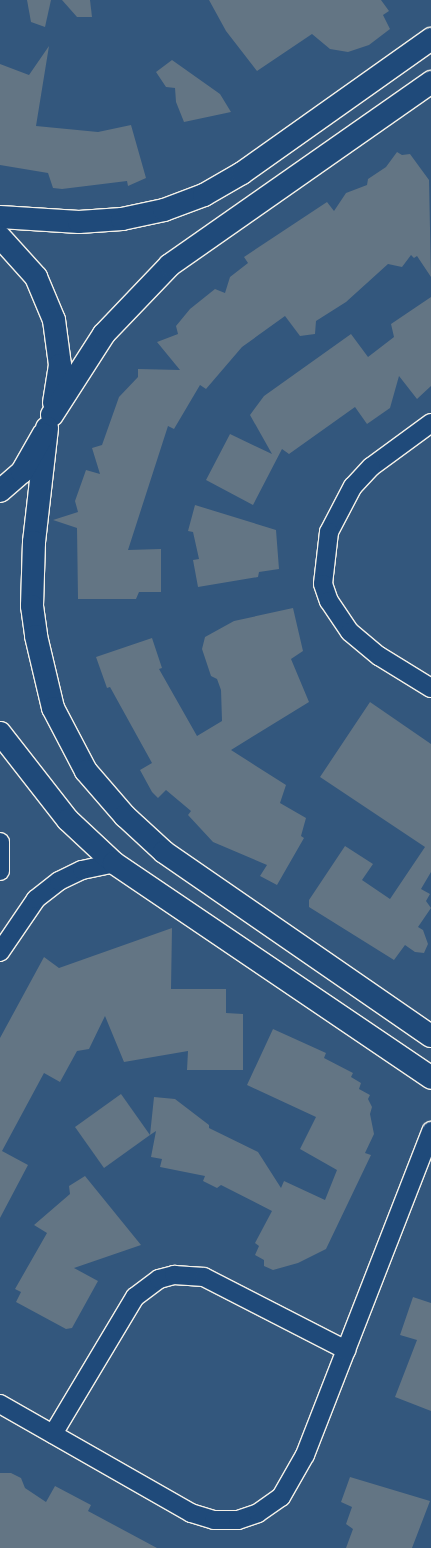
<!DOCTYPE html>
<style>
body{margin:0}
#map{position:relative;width:431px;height:1548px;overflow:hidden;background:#33577d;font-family:Mali,sans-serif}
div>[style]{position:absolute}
.building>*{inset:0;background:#637584}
.roads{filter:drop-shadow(1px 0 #f4f1e8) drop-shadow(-1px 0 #f4f1e8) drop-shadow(0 1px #f4f1e8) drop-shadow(0 -1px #f4f1e8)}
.minor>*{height:18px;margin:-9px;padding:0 9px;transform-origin:9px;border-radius:9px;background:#1f4a7a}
.tertiary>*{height:22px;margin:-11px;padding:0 11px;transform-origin:11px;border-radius:11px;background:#1f4a7a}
span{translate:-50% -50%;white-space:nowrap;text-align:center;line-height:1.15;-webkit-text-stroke:4px #1f4a7a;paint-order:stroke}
</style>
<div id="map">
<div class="building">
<div style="clip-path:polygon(27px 0,51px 0,45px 27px,31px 22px)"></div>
<div style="clip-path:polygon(62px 0,90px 0,92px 17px,77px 17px)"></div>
<div style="clip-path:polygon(209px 0,381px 0,389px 11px,383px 15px,390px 29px,369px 45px,348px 52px,330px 49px,312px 34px,257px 71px,226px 31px)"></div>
<div style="clip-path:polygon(49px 46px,36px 126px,98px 132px,131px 125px,146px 178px,128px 186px,127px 181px,62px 189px,53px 188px,48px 173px,0 165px,0 64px,29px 75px)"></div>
<div style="clip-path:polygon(172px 60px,220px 94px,231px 112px,184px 122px,176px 102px,175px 88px,166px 87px,156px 72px)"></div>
<div style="clip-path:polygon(397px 152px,402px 155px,410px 154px,429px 180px,431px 277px,417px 256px,414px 258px,411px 255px,402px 267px,388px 264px,346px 302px,316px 321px,315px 334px,300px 336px,285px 316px,242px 347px,206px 389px,200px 385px,174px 429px,168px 426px,128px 550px,161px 549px,161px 592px,139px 592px,136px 599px,78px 599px,77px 528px,53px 520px,78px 512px,75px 501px,86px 470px,100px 474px,92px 448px,102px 445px,119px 397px,138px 377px,138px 369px,180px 370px,157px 342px,178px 334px,176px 326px,190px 309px,215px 289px,225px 293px,230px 277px,248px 263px,244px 257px,327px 202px,334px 211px,346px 193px,367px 185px,368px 179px,386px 167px)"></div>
<div style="clip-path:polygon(431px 297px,431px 386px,417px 399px,399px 376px,390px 408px,367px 424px,355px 407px,289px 454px,282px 449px,253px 505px,206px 480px,230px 434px,272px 454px,250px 415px,264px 396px,351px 334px,368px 357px,394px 337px,391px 324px)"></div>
<div style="clip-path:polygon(195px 505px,276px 530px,279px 569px,259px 572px,258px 577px,198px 587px,193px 560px,199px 559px,193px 532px,188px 531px)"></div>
<div style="clip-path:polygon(293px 608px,303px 651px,291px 659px,309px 702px,231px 750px,286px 785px,280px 803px,306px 818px,301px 836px,304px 838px,277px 885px,260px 876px,267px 865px,213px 842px,188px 815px,191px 811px,166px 790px,158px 798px,152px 792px,140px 770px,152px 763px,110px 687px,107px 688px,96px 657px,152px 638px,162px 668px,159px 669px,197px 736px,222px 721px,221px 690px,217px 679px,211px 676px,202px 649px,205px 637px,234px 621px)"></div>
<div style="clip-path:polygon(370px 702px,431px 744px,431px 872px,421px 889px,430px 894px,426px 901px,431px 908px,418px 927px,423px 930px,428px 944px,424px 953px,415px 952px,405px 945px,394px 960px,309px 907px,309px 900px,345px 846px,373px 864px,362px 880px,390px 899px,425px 847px,320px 777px)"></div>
<div style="clip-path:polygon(172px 928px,171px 989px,226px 989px,226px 1013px,243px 1014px,243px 1070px,187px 1070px,188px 1051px,124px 1062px,105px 1016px,89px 1049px,77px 1051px,60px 1082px,44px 1073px,2px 1151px,28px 1165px,0 1218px,0 1038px,44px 957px,59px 968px)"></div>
<div style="clip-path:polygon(273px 1029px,326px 1053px,324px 1058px,353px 1073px,351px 1077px,361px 1083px,359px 1089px,370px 1095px,368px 1099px,372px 1107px,370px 1114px,374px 1134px,365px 1153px,371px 1155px,326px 1249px,298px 1263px,273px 1270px,264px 1266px,264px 1260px,255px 1255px,259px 1246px,255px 1243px,272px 1211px,221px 1185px,217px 1188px,203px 1181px,205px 1176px,160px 1167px,162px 1159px,151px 1157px,156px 1131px,150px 1135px,154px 1097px,175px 1099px,209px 1125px,209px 1128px,258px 1152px,281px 1188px,284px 1181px,325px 1200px,337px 1170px,300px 1149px,316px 1117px,247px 1085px)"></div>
<div style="clip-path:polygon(121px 1094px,150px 1135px,104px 1168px,75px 1127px)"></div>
<div style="clip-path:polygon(85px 1176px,141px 1245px,74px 1268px,98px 1281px,72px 1328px,66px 1329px,16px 1302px,21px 1292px,15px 1289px,47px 1233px,34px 1225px,70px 1194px,69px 1186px)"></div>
<div style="clip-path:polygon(413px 1297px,431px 1303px,431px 1411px,395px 1397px,417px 1340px,400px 1335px)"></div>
<div style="clip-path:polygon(0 1473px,11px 1473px,21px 1478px,25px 1488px,46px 1502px,55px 1486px,91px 1505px,88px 1511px,157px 1548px,0 1548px)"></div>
<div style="clip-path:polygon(350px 1477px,430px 1501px,412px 1548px,346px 1548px,353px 1529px,346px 1524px,352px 1507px,341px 1502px)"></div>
</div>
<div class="roads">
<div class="minor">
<div style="left:431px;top:423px;width:74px;rotate:143.7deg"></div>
<div style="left:371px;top:467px;width:26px;rotate:133deg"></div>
<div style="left:353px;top:486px;width:52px;rotate:117.6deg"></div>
<div style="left:329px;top:532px;width:52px;rotate:96.6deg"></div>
<div style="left:323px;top:584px;width:18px;rotate:71deg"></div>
<div style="left:329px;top:601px;width:37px;rotate:56deg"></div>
<div style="left:350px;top:632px;width:38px;rotate:40deg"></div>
<div style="left:379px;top:656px;width:61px;rotate:31.6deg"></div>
<div style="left:0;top:842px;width:29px;rotate:90deg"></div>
<div style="left:0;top:952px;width:64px;rotate:-55.8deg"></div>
<div style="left:36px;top:899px;width:29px;rotate:-38deg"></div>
<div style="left:59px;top:881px;width:25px;rotate:-26deg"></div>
<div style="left:82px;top:870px;width:33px;rotate:-12deg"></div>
<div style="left:0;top:1404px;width:220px;rotate:29.7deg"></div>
<div style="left:191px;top:1513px;width:24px;rotate:17deg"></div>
<div style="left:214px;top:1520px;width:24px"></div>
<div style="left:238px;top:1520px;width:21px;rotate:-19deg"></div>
<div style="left:258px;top:1513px;width:28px;rotate:-35deg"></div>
<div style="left:281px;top:1497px;width:48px;rotate:-60.3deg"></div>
<div style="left:305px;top:1455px;width:348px;rotate:-68.7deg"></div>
<div style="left:53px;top:1434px;width:160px;rotate:-59.1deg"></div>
<div style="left:135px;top:1297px;width:30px;rotate:-37deg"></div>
<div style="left:159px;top:1279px;width:16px;rotate:-15deg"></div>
<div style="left:174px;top:1275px;width:30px;rotate:4deg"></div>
<div style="left:204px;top:1277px;width:160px;rotate:27.2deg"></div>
</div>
<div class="tertiary">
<div style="left:0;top:217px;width:79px;rotate:3.6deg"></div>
<div style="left:79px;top:222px;width:43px;rotate:-4deg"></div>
<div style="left:122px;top:219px;width:43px;rotate:-12.1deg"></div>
<div style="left:164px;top:210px;width:43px;rotate:-20.6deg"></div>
<div style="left:204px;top:195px;width:44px;rotate:-30.1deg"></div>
<div style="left:242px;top:173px;width:232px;rotate:-35.3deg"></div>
<div style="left:0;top:237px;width:54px;rotate:48deg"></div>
<div style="left:36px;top:277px;width:47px;rotate:67.3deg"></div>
<div style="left:54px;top:320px;width:45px;rotate:82.4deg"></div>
<div style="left:60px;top:365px;width:38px;rotate:99deg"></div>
<div style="left:52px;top:415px;width:96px;rotate:-57.3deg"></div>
<div style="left:104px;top:334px;width:95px;rotate:-46.3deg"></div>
<div style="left:170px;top:265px;width:319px;rotate:-35deg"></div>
<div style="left:47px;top:428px;width:115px;rotate:96.5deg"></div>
<div style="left:34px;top:542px;width:64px;rotate:91.8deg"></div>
<div style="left:32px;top:606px;width:30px;rotate:82deg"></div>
<div style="left:36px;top:636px;width:74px;rotate:76.7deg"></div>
<div style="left:53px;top:708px;width:71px;rotate:62.4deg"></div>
<div style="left:86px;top:771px;width:60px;rotate:49.1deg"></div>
<div style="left:125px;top:816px;width:53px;rotate:42.7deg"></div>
<div style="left:164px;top:852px;width:324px;rotate:34.6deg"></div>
<div style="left:0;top:491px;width:29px;rotate:-41deg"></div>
<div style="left:22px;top:472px;width:43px;rotate:-60.4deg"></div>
<div style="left:0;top:733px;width:110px;rotate:52deg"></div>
<div style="left:68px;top:820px;width:63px;rotate:43.1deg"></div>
<div style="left:114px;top:863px;width:383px;rotate:34.1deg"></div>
</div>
</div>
</div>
